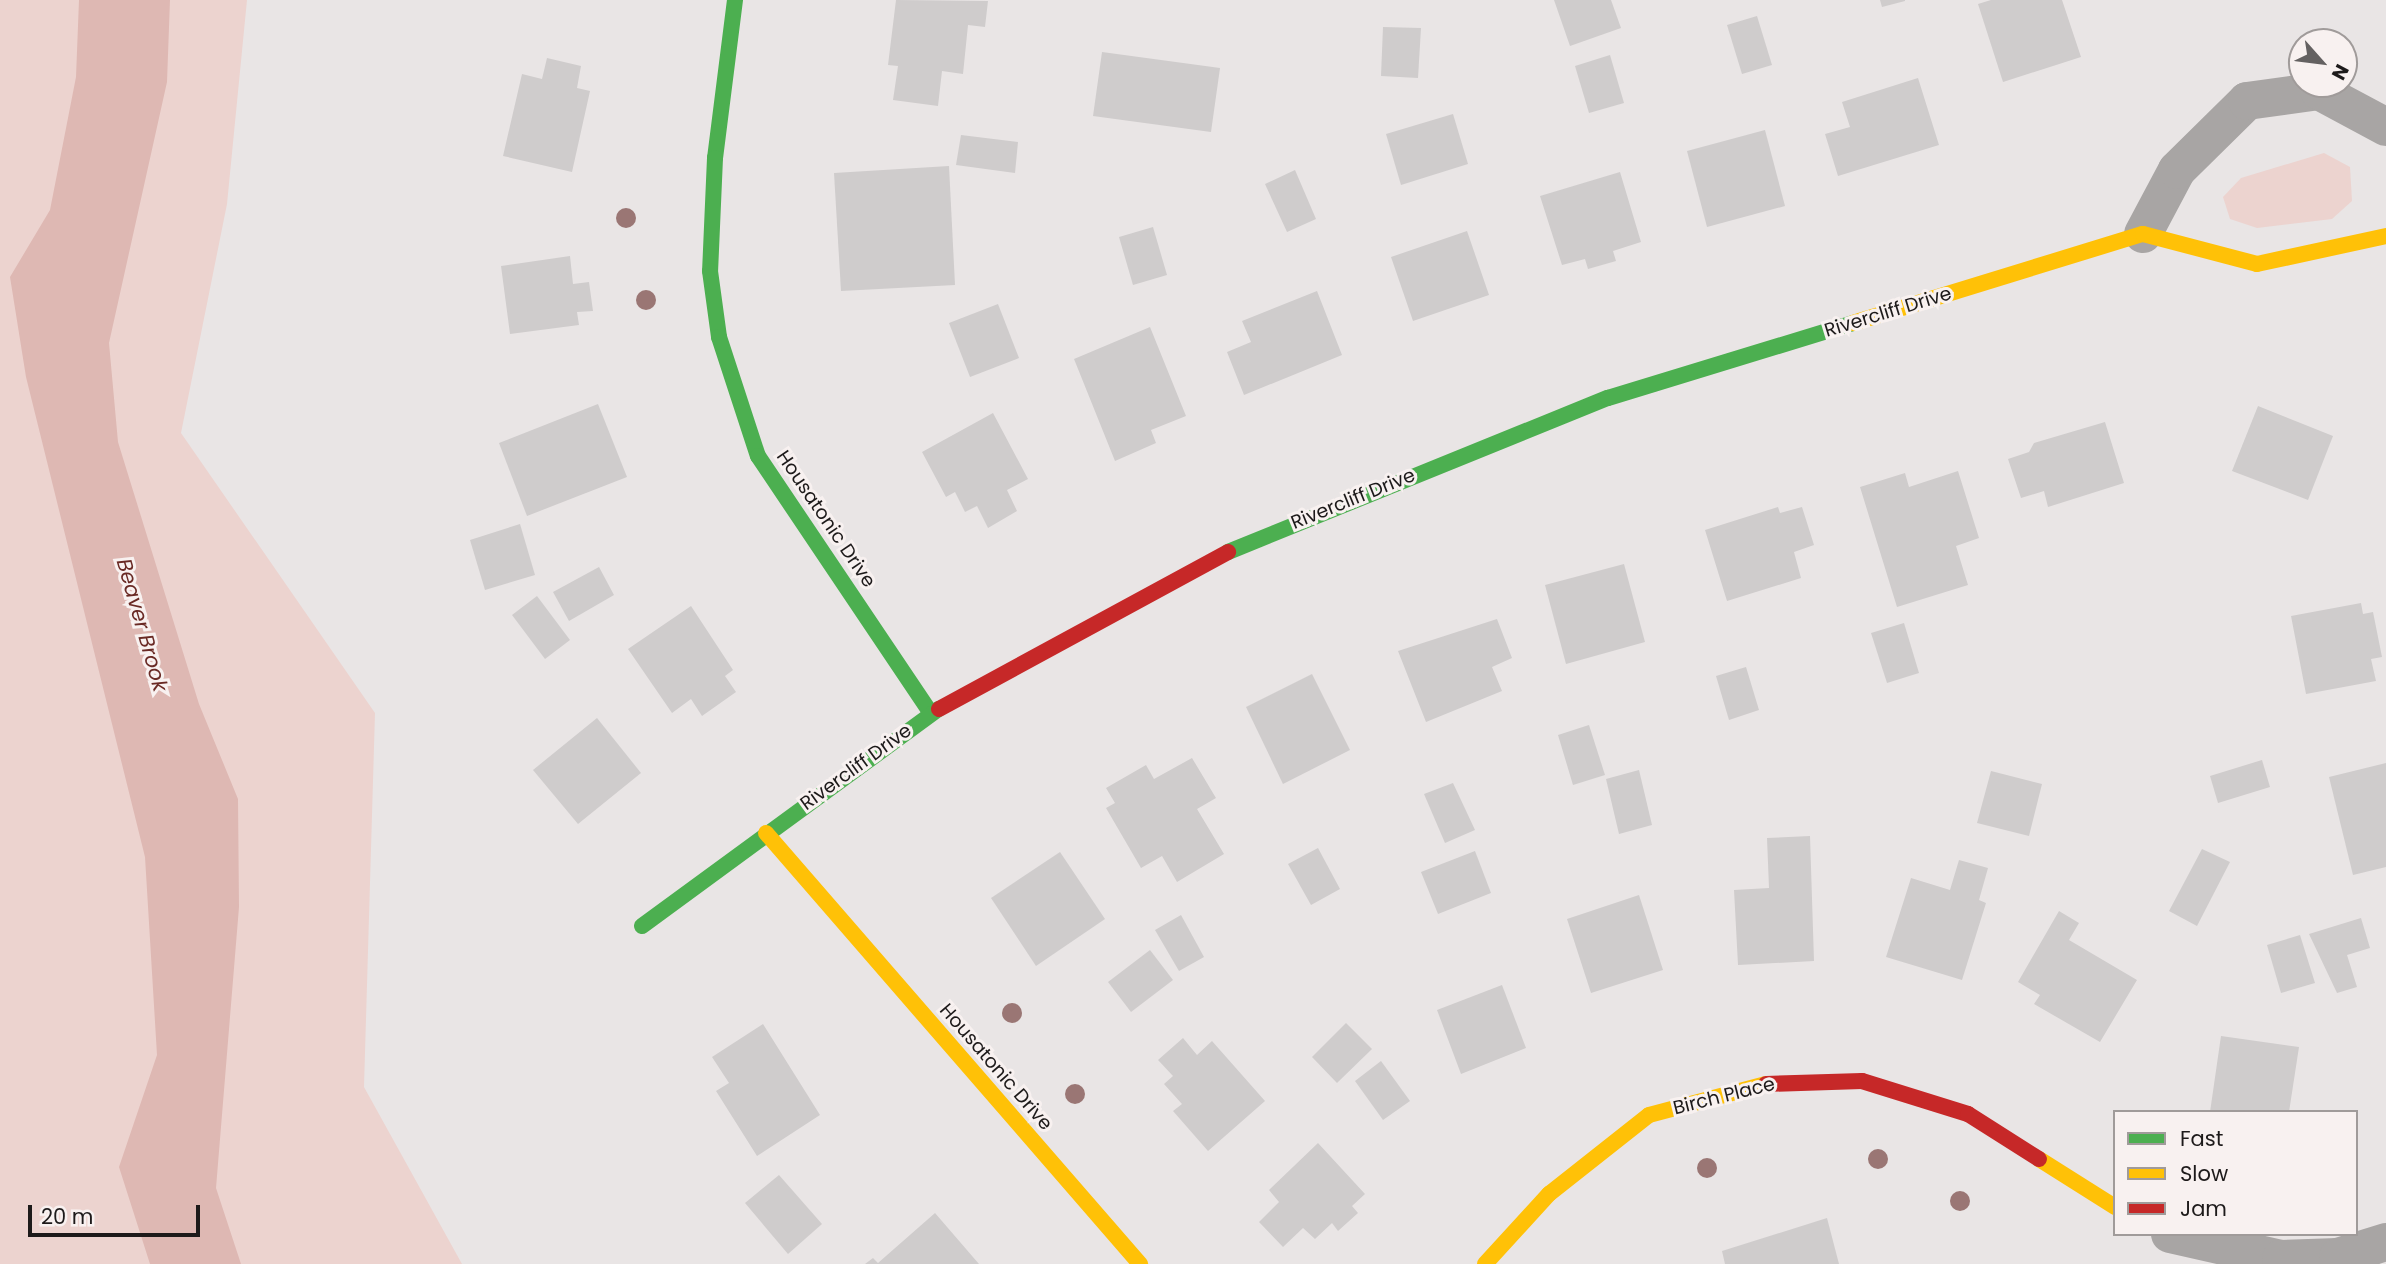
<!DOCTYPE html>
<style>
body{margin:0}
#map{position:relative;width:2386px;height:1264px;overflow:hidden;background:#e9e5e5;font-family:Poppins,sans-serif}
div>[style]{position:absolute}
.green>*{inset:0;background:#ecd3cf}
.water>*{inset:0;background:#deb8b3}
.building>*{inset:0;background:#cfcccc}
.street>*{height:38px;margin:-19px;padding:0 19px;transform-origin:19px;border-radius:19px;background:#a8a5a4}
.fast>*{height:16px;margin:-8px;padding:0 8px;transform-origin:8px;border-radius:8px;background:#4caf50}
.slow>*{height:16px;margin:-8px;padding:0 8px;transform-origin:8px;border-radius:8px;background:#ffc107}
.jam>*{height:16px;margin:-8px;padding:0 8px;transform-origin:8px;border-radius:8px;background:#c62828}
.trees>*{width:20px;height:20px;margin:-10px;border-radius:50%;background:#9a7674}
span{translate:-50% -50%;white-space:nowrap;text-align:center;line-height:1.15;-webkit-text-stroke:6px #f8f1f0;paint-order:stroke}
.street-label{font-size:19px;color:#1d1a1a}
.water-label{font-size:21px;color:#6a2a25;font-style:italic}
.legend{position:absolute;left:2113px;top:1110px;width:245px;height:126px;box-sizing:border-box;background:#f8f1f0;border:2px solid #a09b9a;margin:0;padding:9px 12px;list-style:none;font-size:21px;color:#1d1a1a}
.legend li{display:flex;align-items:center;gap:14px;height:35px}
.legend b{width:35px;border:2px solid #a09b9a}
.north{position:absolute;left:2288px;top:28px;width:70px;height:70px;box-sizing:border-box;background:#f8f1f0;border:2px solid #a09b9a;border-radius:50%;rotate:118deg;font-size:19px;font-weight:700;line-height:28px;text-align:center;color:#1d1a1a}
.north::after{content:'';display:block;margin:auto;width:24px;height:32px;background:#646161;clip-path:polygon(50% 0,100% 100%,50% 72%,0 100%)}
.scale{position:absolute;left:28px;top:1205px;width:172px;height:32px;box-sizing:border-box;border:4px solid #1d1a1a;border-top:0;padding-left:9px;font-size:21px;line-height:24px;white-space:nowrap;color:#1d1a1a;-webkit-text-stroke:5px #f8f1f0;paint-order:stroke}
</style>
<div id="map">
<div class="green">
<div style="clip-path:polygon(0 0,247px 0,227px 204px,181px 433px,375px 713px,364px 1087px,462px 1264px,0 1264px)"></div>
<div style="clip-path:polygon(2324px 153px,2350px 167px,2352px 201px,2332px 219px,2257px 228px,2230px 219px,2223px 197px,2241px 178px)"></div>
</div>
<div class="water">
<div style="clip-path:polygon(79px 0,170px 0,167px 82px,109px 343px,118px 442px,199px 704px,238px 799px,239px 907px,216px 1188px,241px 1264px,150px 1264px,119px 1167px,157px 1055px,145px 857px,26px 377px,10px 277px,50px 210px,76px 77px)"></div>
</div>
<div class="building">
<div style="clip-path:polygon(896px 0,988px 1px,985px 27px,968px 25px,963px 74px,942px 71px,938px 106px,893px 100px,898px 66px,888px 65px)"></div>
<div style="clip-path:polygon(1554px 0,1611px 0,1621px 28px,1570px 46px)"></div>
<div style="clip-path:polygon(1880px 0,1905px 0,1905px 1px,1882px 7px)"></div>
<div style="clip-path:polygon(1991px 0,2062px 0,2081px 57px,2003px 82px,1978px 4px)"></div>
<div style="clip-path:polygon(1757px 16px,1772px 65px,1742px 74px,1727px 25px)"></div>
<div style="clip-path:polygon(1383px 27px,1421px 28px,1418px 78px,1381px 76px)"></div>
<div style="clip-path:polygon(1102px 52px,1220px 68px,1211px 132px,1093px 116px)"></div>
<div style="clip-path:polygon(1610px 55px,1624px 103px,1589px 113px,1575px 66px)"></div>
<div style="clip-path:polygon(547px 58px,581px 66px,577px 88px,590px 91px,572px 172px,503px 156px,522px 74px,542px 79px)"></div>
<div style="clip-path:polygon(1918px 78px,1939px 145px,1838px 176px,1825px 134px,1850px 127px,1842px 102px)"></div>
<div style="clip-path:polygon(1453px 114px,1468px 164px,1401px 185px,1386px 134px)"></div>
<div style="clip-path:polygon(1765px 130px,1785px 206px,1707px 227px,1687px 151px)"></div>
<div style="clip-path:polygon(961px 135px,1018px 142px,1015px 173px,956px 165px)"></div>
<div style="clip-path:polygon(949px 166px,955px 285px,841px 291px,834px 173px)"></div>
<div style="clip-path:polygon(1295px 170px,1316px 219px,1287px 232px,1265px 184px)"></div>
<div style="clip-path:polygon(1620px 172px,1641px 242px,1613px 251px,1616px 261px,1588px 269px,1585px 259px,1562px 265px,1540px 196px)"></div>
<div style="clip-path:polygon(1153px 227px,1167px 275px,1133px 285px,1119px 237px)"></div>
<div style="clip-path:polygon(1467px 231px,1489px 295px,1413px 321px,1391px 257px)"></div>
<div style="clip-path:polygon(570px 256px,573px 284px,589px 282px,593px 311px,577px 312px,579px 325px,510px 334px,501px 266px)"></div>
<div style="clip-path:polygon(1317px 291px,1342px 355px,1244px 395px,1227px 352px,1251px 342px,1242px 321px)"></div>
<div style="clip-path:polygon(998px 304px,1019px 358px,970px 377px,949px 323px)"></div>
<div style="clip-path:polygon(1150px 327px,1186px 416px,1151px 430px,1156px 443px,1115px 461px,1074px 359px)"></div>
<div style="clip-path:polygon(598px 404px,627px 477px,527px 516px,499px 443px)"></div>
<div style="clip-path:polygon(2258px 406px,2333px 436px,2308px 500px,2232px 471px)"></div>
<div style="clip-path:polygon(993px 413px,1028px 479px,1007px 490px,1017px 511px,988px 528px,977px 506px,965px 512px,955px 492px,946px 497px,922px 452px)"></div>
<div style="clip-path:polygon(2105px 422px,2124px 483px,2048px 507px,2044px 491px,2021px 498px,2008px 459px,2029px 452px,2034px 443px)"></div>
<div style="clip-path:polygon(1958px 471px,1979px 538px,1956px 546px,1968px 585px,1897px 607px,1860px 487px,1905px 473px,1909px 487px)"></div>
<div style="clip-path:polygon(1778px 507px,1780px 513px,1802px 507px,1814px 545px,1794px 552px,1801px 578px,1727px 601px,1705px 530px)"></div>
<div style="clip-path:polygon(520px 524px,535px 575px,485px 590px,470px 540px)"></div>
<div style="clip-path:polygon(1624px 564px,1645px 642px,1566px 664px,1545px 585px)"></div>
<div style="clip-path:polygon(599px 567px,614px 595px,569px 621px,553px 592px)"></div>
<div style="clip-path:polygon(537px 596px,570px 640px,545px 659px,512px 615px)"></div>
<div style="clip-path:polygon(2361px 603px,2363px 614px,2373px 612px,2382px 657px,2371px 659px,2376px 681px,2306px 694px,2291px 616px)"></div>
<div style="clip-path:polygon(691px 606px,733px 670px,725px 676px,736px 692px,702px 716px,691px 699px,672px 713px,628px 649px)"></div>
<div style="clip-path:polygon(1497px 619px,1512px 658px,1492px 667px,1502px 691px,1426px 722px,1398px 651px)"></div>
<div style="clip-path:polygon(1904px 623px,1919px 673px,1887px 683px,1871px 633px)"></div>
<div style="clip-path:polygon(1746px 667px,1759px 710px,1729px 720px,1716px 676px)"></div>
<div style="clip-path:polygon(1312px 674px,1350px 750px,1283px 784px,1246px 707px)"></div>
<div style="clip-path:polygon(597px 718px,641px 773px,578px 824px,533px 770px)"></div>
<div style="clip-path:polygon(1589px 725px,1605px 775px,1573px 785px,1558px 735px)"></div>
<div style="clip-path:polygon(1192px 758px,1216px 798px,1197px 809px,1224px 854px,1177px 882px,1162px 856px,1141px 868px,1106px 808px,1115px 803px,1106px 788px,1146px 765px,1154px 779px)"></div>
<div style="clip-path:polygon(2262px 760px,2270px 787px,2218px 803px,2210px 776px)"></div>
<div style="clip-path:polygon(2386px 763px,2386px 867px,2353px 875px,2329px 777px)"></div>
<div style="clip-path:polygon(1639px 770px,1652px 825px,1619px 834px,1606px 779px)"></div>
<div style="clip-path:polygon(1991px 771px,2042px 784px,2029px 836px,1977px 823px)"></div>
<div style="clip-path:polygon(1453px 783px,1475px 830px,1445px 843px,1424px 794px)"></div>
<div style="clip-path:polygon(1810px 836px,1814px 961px,1738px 965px,1734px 890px,1769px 888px,1767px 838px)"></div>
<div style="clip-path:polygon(1318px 848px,1340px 889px,1311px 905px,1288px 864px)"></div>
<div style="clip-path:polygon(2202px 849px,2230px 862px,2197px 926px,2169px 911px)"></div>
<div style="clip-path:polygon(1475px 851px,1491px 893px,1438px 914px,1421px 872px)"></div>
<div style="clip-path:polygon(1060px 852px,1105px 919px,1036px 966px,991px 898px)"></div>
<div style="clip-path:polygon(1959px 860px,1988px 868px,1979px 900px,1986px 903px,1962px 980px,1886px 957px,1911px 878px,1950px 890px)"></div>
<div style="clip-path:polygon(1639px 895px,1663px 970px,1591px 993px,1567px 919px)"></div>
<div style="clip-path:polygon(2059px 911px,2079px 923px,2069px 940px,2137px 980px,2100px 1042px,2034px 1004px,2040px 995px,2018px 982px)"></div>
<div style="clip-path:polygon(1181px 915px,1204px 957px,1179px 971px,1155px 930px)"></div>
<div style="clip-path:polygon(2361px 918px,2370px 948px,2347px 955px,2357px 987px,2337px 993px,2309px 934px)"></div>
<div style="clip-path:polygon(2300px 935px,2315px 983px,2281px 993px,2267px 945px)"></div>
<div style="clip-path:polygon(1150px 950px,1173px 980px,1131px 1012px,1108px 982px)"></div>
<div style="clip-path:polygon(1502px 985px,1526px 1048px,1461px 1074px,1437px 1010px)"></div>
<div style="clip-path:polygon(1346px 1023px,1372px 1049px,1337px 1083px,1312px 1057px)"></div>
<div style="clip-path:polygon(763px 1024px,820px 1115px,757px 1156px,716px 1091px,729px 1083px,712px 1057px)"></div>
<div style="clip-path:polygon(2221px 1036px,2299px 1047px,2289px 1112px,2210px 1112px)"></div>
<div style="clip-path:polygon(1183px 1038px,1197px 1055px,1212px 1041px,1265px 1101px,1208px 1151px,1173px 1111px,1182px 1104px,1164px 1084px,1173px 1076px,1158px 1060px)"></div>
<div style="clip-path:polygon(1381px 1061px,1410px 1101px,1383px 1120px,1355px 1081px)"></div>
<div style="clip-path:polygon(1318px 1143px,1365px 1194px,1352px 1206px,1358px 1213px,1338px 1231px,1332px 1223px,1315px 1239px,1303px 1228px,1283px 1247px,1259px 1222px,1279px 1202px,1269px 1190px)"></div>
<div style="clip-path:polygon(779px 1175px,822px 1224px,788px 1254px,745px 1203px)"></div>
<div style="clip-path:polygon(935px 1213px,979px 1264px,865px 1264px,873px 1258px,878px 1263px)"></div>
<div style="clip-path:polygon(1827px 1218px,1839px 1264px,1725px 1264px,1722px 1251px)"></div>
</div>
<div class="street">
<div style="left:2143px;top:234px;width:72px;rotate:-62deg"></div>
<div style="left:2177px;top:170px;width:98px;rotate:-44.6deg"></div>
<div style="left:2247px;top:101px;width:73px;rotate:-7.9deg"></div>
<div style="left:2319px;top:91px;width:76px;rotate:28.2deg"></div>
<div style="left:2170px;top:1234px;width:114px;rotate:12.7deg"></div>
<div style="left:2281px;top:1259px;width:57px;rotate:-2deg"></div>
<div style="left:2338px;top:1257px;width:50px;rotate:-17.4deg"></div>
</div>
<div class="fast">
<div style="left:735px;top:0;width:159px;rotate:97.2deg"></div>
<div style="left:715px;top:158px;width:113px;rotate:92.5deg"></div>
<div style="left:710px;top:271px;width:67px;rotate:82.2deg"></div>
<div style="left:719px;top:337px;width:125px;rotate:71.9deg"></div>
<div style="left:758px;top:456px;width:310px;rotate:56.1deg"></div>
<div style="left:1228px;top:552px;width:410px;rotate:-22.1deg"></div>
<div style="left:1608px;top:398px;width:256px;rotate:-17deg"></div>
<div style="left:642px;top:926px;width:368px;rotate:-36.2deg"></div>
</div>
<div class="slow">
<div style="left:1853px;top:323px;width:303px;rotate:-17.1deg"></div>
<div style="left:2143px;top:234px;width:118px;rotate:14.7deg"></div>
<div style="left:2257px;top:264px;width:132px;rotate:-12.2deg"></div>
<div style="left:766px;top:833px;width:571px;rotate:49.05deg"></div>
<div style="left:2039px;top:1159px;width:90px;rotate:32.3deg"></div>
<div style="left:1485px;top:1264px;width:95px;rotate:-47.6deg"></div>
<div style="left:1549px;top:1194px;width:127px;rotate:-38.3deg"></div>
<div style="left:1649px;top:1115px;width:121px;rotate:-14.8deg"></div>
</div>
<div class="jam">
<div style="left:939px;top:709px;width:329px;rotate:-28.5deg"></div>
<div style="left:1766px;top:1084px;width:96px;rotate:-1.8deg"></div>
<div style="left:1862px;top:1081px;width:111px;rotate:17.3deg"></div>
<div style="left:1968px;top:1114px;width:84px;rotate:32.4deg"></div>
</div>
<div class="trees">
<div style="left:626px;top:218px"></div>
<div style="left:646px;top:300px"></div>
<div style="left:1012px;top:1013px"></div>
<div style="left:1075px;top:1094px"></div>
<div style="left:1878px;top:1159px"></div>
<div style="left:1707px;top:1168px"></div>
<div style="left:1960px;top:1201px"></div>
</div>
<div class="street-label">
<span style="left:1888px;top:312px;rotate:-17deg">Rivercliff Drive</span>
<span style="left:1353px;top:499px;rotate:-22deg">Rivercliff Drive</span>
<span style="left:826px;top:519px;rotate:56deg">Housatonic Drive</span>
<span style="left:856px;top:767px;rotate:-36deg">Rivercliff Drive</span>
<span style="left:996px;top:1067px;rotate:49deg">Housatonic Drive</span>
<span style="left:1724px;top:1096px;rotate:-14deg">Birch Place</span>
</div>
<div class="water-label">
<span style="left:142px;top:625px;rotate:74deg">Beaver Brook</span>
</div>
<ul class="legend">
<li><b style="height:9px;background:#4caf50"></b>Fast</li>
<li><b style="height:9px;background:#ffc107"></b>Slow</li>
<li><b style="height:9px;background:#c62828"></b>Jam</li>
</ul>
<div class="north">N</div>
<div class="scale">20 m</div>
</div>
